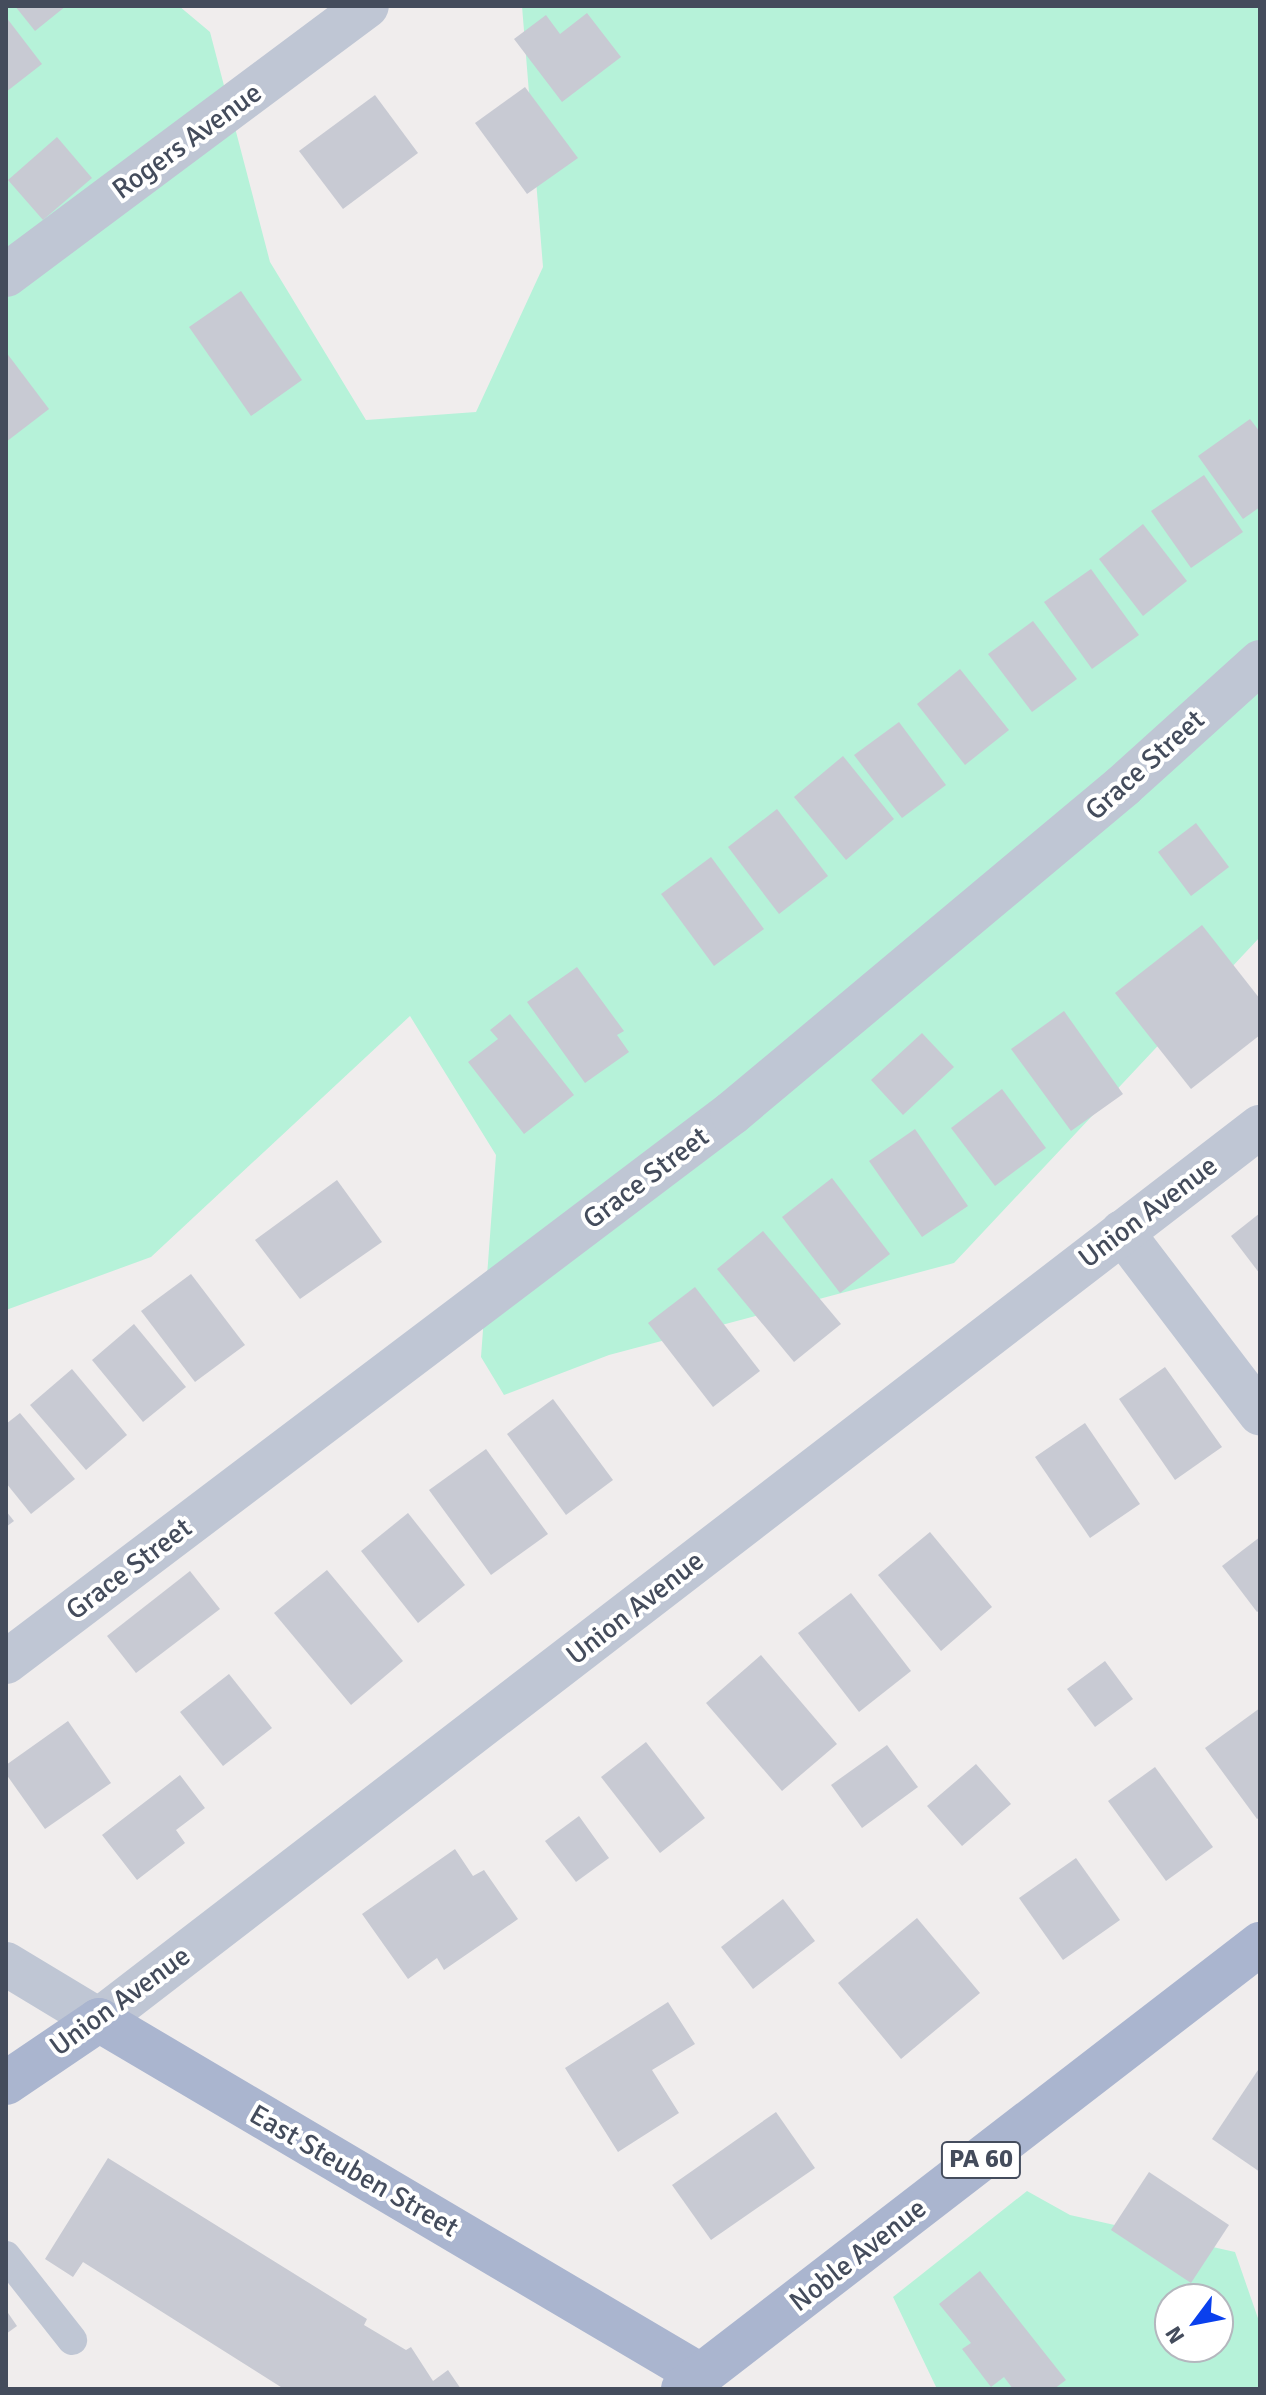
<!DOCTYPE html>
<style>
body{margin:0}
#map{position:relative;width:1266px;height:2395px;overflow:hidden;background:#f0eded;font-family:Signika,sans-serif}
div>[style]{position:absolute}
.green>*{inset:0;background:#b6f2d9}
.building>*{inset:0;background:#c8cad3}
.service>*{height:30px;margin:-15px;padding:0 15px;transform-origin:15px;border-radius:15px;background:#bfc6d4}
.minor>*{height:44px;margin:-22px;padding:0 22px;transform-origin:22px;border-radius:22px;background:#bfc6d4}
.tertiary>*{height:44px;margin:-22px;padding:0 22px;transform-origin:22px;border-radius:22px;background:#bfc6d4}
.primary>*{height:44px;margin:-22px;padding:0 22px;transform-origin:22px;border-radius:22px;background:#aab5cf}
span{translate:-50% -50%;white-space:nowrap;text-align:center;line-height:1.15;-webkit-text-stroke:8px #fff;paint-order:stroke}
.shield-label span{padding:2px 6px;background:#fff;border:2px solid;border-radius:6px;-webkit-text-stroke-width:0}
.shield-label{font-size:26px;color:#444c5c;font-weight:700}
.street-label{font-size:28px;color:#444c5c}
.frame{position:absolute;inset:0;border:8px solid #444c5c;pointer-events:none}
.north{position:absolute;left:1154px;top:2283px;width:80px;height:80px;box-sizing:border-box;background:#fff;border:2px solid #b4b7be;border-radius:50%;rotate:238deg;font-size:22px;font-weight:700;line-height:32px;text-align:center;color:#444c5c}
.north::after{content:'';display:block;margin:auto;width:28px;height:36px;background:#0a40ed;clip-path:polygon(50% 0,100% 100%,50% 72%,0 100%)}
</style>
<div id="map">
<div class="green">
<div style="clip-path:polygon(6px 6px,179px 6px,210px 32px,270px 262px,366px 420px,476px 412px,543px 267px,522px 6px,1260px 6px,1260px 937px,954px 1263px,609px 1355px,504px 1395px,481px 1357px,496px 1155px,410px 1016px,151px 1257px,6px 1310px)"></div>
<div style="clip-path:polygon(evenodd,1027px 2191px,1070px 2215px,1235px 2252px,1260px 2324px,1260px 2389px,937px 2389px,893px 2297px,1027px 2191px,1170px 2299px,1218px 2299px,1218px 2347px,1170px 2347px,1170px 2299px)"></div>
</div>
<div class="building">
<div style="clip-path:polygon(15px 6px,66px 6px,35px 31px)"></div>
<div style="clip-path:polygon(587px 13px,621px 57px,562px 102px,514px 39px,546px 15px,560px 34px)"></div>
<div style="clip-path:polygon(6px 17px,42px 64px,6px 92px)"></div>
<div style="clip-path:polygon(525px 87px,578px 158px,527px 194px,475px 123px)"></div>
<div style="clip-path:polygon(375px 95px,418px 153px,343px 209px,299px 151px)"></div>
<div style="clip-path:polygon(57px 137px,92px 178px,43px 220px,8px 180px)"></div>
<div style="clip-path:polygon(241px 291px,302px 380px,251px 416px,189px 327px)"></div>
<div style="clip-path:polygon(6px 352px,49px 409px,6px 442px)"></div>
<div style="clip-path:polygon(1250px 419px,1260px 432px,1260px 507px,1243px 519px,1198px 456px)"></div>
<div style="clip-path:polygon(1204px 475px,1243px 532px,1191px 568px,1151px 511px)"></div>
<div style="clip-path:polygon(1143px 524px,1187px 581px,1143px 616px,1099px 559px)"></div>
<div style="clip-path:polygon(1091px 569px,1139px 635px,1092px 669px,1044px 602px)"></div>
<div style="clip-path:polygon(1033px 621px,1077px 679px,1032px 712px,988px 654px)"></div>
<div style="clip-path:polygon(960px 669px,1009px 730px,965px 765px,917px 704px)"></div>
<div style="clip-path:polygon(899px 722px,946px 785px,902px 818px,854px 755px)"></div>
<div style="clip-path:polygon(843px 756px,894px 819px,846px 860px,794px 797px)"></div>
<div style="clip-path:polygon(777px 809px,828px 876px,779px 914px,728px 847px)"></div>
<div style="clip-path:polygon(1196px 823px,1229px 867px,1191px 896px,1158px 852px)"></div>
<div style="clip-path:polygon(711px 857px,764px 929px,714px 966px,661px 894px)"></div>
<div style="clip-path:polygon(1202px 925px,1260px 999px,1260px 1035px,1191px 1089px,1115px 993px)"></div>
<div style="clip-path:polygon(577px 967px,624px 1031px,617px 1035px,629px 1052px,585px 1083px,527px 1002px)"></div>
<div style="clip-path:polygon(1064px 1011px,1123px 1094px,1071px 1131px,1011px 1049px)"></div>
<div style="clip-path:polygon(510px 1014px,574px 1095px,524px 1134px,468px 1062px,498px 1039px,490px 1030px)"></div>
<div style="clip-path:polygon(922px 1033px,954px 1067px,903px 1115px,871px 1080px)"></div>
<div style="clip-path:polygon(1002px 1089px,1046px 1148px,995px 1186px,951px 1128px)"></div>
<div style="clip-path:polygon(915px 1129px,968px 1206px,922px 1237px,869px 1161px)"></div>
<div style="clip-path:polygon(832px 1178px,890px 1254px,840px 1293px,782px 1217px)"></div>
<div style="clip-path:polygon(337px 1180px,382px 1242px,300px 1299px,255px 1240px)"></div>
<div style="clip-path:polygon(1260px 1213px,1260px 1274px,1231px 1236px)"></div>
<div style="clip-path:polygon(763px 1231px,841px 1324px,794px 1362px,717px 1269px)"></div>
<div style="clip-path:polygon(191px 1274px,245px 1345px,195px 1382px,141px 1311px)"></div>
<div style="clip-path:polygon(695px 1287px,760px 1371px,713px 1407px,648px 1323px)"></div>
<div style="clip-path:polygon(134px 1324px,186px 1387px,143px 1422px,92px 1360px)"></div>
<div style="clip-path:polygon(1165px 1367px,1222px 1447px,1175px 1480px,1119px 1399px)"></div>
<div style="clip-path:polygon(72px 1369px,127px 1435px,86px 1470px,30px 1405px)"></div>
<div style="clip-path:polygon(553px 1399px,613px 1480px,566px 1515px,507px 1434px)"></div>
<div style="clip-path:polygon(20px 1413px,75px 1479px,31px 1514px,6px 1483px,6px 1424px)"></div>
<div style="clip-path:polygon(1085px 1423px,1140px 1504px,1090px 1538px,1035px 1457px)"></div>
<div style="clip-path:polygon(486px 1449px,548px 1534px,491px 1575px,429px 1490px)"></div>
<div style="clip-path:polygon(6px 1511px,14px 1521px,6px 1527px)"></div>
<div style="clip-path:polygon(408px 1513px,465px 1585px,418px 1623px,361px 1551px)"></div>
<div style="clip-path:polygon(930px 1532px,992px 1607px,941px 1651px,878px 1575px)"></div>
<div style="clip-path:polygon(1260px 1537px,1260px 1610px,1257px 1612px,1222px 1566px)"></div>
<div style="clip-path:polygon(327px 1570px,403px 1661px,351px 1705px,274px 1613px)"></div>
<div style="clip-path:polygon(190px 1571px,220px 1609px,136px 1673px,107px 1636px)"></div>
<div style="clip-path:polygon(851px 1593px,911px 1671px,859px 1712px,798px 1633px)"></div>
<div style="clip-path:polygon(761px 1655px,837px 1744px,782px 1791px,706px 1703px)"></div>
<div style="clip-path:polygon(1105px 1661px,1133px 1699px,1095px 1727px,1067px 1689px)"></div>
<div style="clip-path:polygon(229px 1674px,272px 1728px,223px 1766px,180px 1712px)"></div>
<div style="clip-path:polygon(1260px 1708px,1260px 1817px,1257px 1819px,1205px 1748px)"></div>
<div style="clip-path:polygon(68px 1721px,111px 1783px,45px 1829px,6px 1774px,6px 1765px)"></div>
<div style="clip-path:polygon(646px 1742px,705px 1818px,660px 1853px,601px 1777px)"></div>
<div style="clip-path:polygon(887px 1745px,918px 1787px,862px 1828px,831px 1785px)"></div>
<div style="clip-path:polygon(976px 1764px,1011px 1804px,962px 1846px,927px 1806px)"></div>
<div style="clip-path:polygon(1155px 1767px,1213px 1847px,1166px 1881px,1108px 1801px)"></div>
<div style="clip-path:polygon(180px 1775px,205px 1808px,176px 1830px,185px 1843px,137px 1880px,102px 1835px)"></div>
<div style="clip-path:polygon(579px 1816px,609px 1858px,576px 1882px,545px 1841px)"></div>
<div style="clip-path:polygon(455px 1849px,473px 1876px,484px 1870px,518px 1919px,444px 1970px,437px 1958px,408px 1979px,362px 1914px)"></div>
<div style="clip-path:polygon(1076px 1858px,1120px 1920px,1063px 1960px,1019px 1898px)"></div>
<div style="clip-path:polygon(783px 1899px,815px 1941px,753px 1989px,721px 1947px)"></div>
<div style="clip-path:polygon(917px 1918px,980px 1993px,901px 2059px,838px 1983px)"></div>
<div style="clip-path:polygon(668px 2002px,695px 2044px,652px 2070px,679px 2113px,618px 2152px,565px 2068px)"></div>
<div style="clip-path:polygon(1260px 2067px,1260px 2172px,1212px 2139px)"></div>
<div style="clip-path:polygon(776px 2112px,815px 2168px,711px 2240px,672px 2185px)"></div>
<div style="clip-path:polygon(108px 2158px,367px 2319px,364px 2325px,406px 2350px,411px 2347px,433px 2381px,448px 2370px,461px 2389px,284px 2389px,83px 2262px,73px 2277px,45px 2259px)"></div>
<div style="clip-path:polygon(1149px 2172px,1229px 2225px,1191px 2283px,1111px 2230px)"></div>
<div style="clip-path:polygon(980px 2271px,1066px 2380px,1054px 2389px,1013px 2389px,1004px 2377px,991px 2387px,962px 2349px,971px 2343px,939px 2304px)"></div>
<div style="clip-path:polygon(6px 2310px,17px 2326px,6px 2334px)"></div>
</div>
<div class="service">
<div style="left:6px;top:2256px;width:107px;rotate:51.8deg"></div>
</div>
<div class="minor">
<div style="left:6px;top:275px;width:450px;rotate:-36.7deg"></div>
<div style="left:1122px;top:1232px;width:228px;rotate:52.7deg"></div>
<div style="left:6px;top:1662px;width:910px;rotate:-37.1deg"></div>
<div style="left:732px;top:1113px;width:510px;rotate:-39.91deg"></div>
<div style="left:1123px;top:786px;width:185px;rotate:-42.1deg"></div>
<div style="left:99px;top:2020px;width:1465px;rotate:-37.57deg"></div>
</div>
<div class="tertiary">
<div style="left:6px;top:1964px;width:109px;rotate:31.1deg"></div>
</div>
<div class="primary">
<div style="left:6px;top:2083px;width:112px;rotate:-34.1deg"></div>
<div style="left:99px;top:2020px;width:700px;rotate:30.56deg"></div>
<div style="left:683px;top:2389px;width:729px;rotate:-37.64deg"></div>
</div>
<div class="shield-label">
<span style="left:981px;top:2160px">PA 60</span>
</div>
<div class="street-label">
<span style="left:187px;top:141px;rotate:-36deg">Rogers Avenue</span>
<span style="left:1145px;top:765px;rotate:-42deg">Grace Street</span>
<span style="left:646px;top:1178px;rotate:-37deg">Grace Street</span>
<span style="left:1148px;top:1212px;rotate:-37deg">Union Avenue</span>
<span style="left:129px;top:1569px;rotate:-37deg">Grace Street</span>
<span style="left:635px;top:1608px;rotate:-38deg">Union Avenue</span>
<span style="left:120px;top:2001px;rotate:-36deg">Union Avenue</span>
<span style="left:354px;top:2171px;rotate:30deg">East Steuben Street</span>
<span style="left:858px;top:2255px;rotate:-38deg">Noble Avenue</span>
</div>
<div class="frame"></div>
<div class="north">N</div>
</div>
